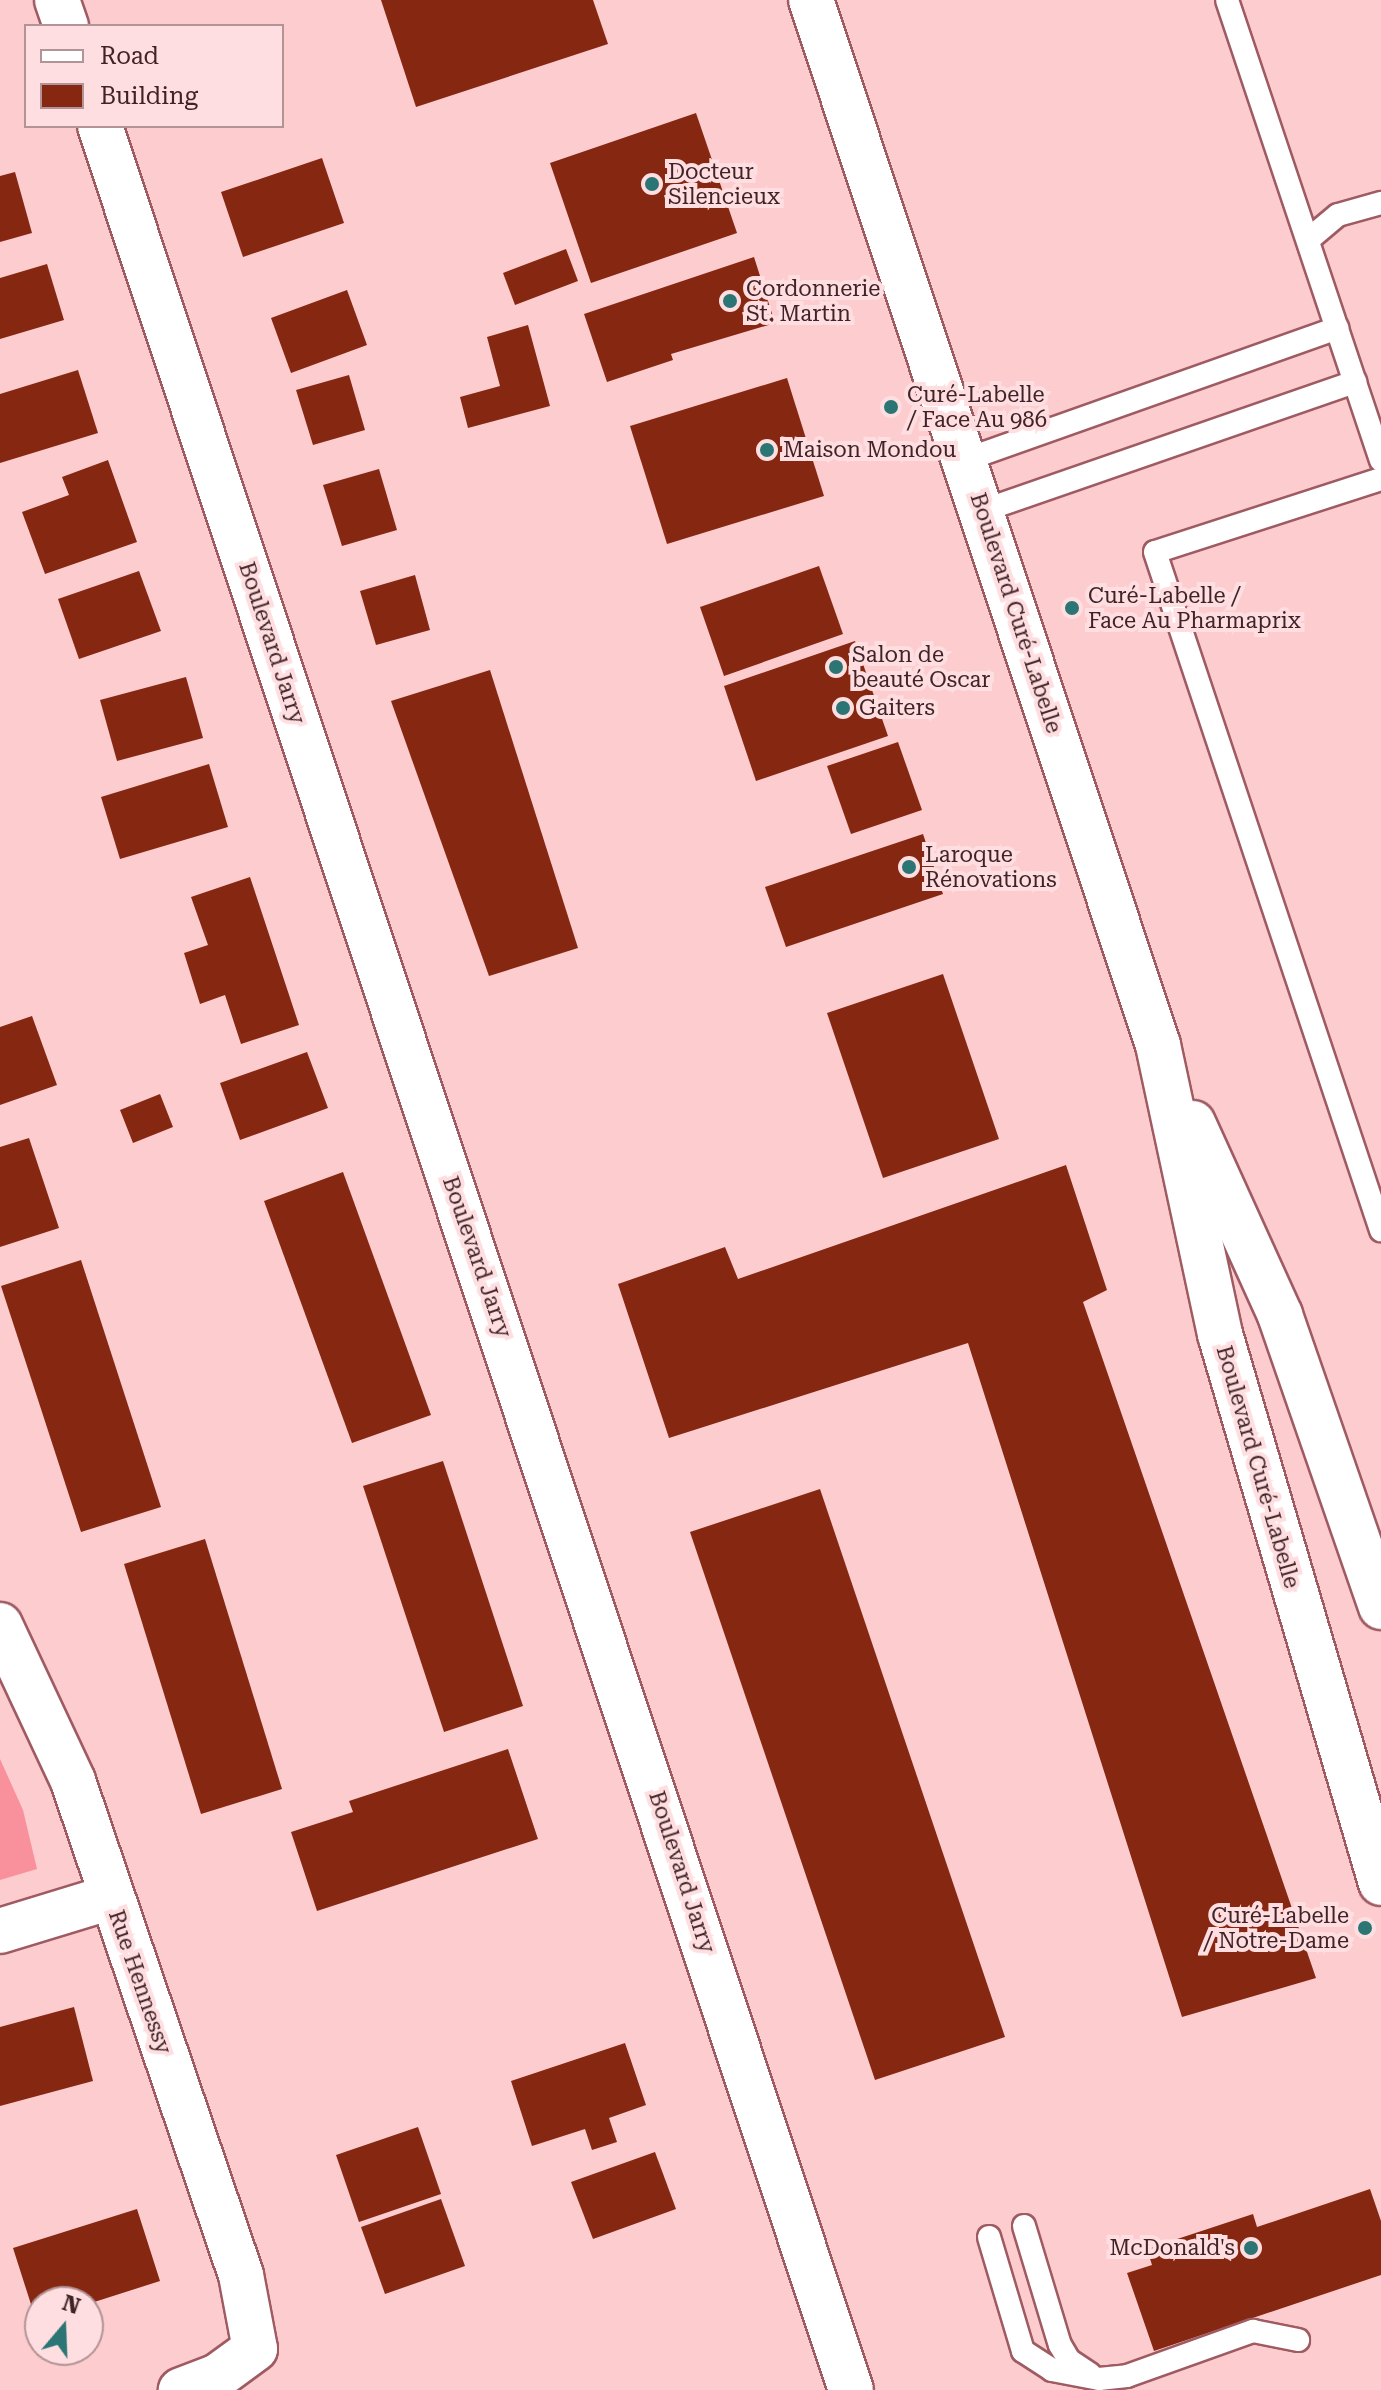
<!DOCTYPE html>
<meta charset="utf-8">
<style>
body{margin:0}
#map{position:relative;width:1381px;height:2390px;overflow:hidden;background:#fccccf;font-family:"Roboto Serif",serif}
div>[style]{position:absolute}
.green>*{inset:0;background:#f9919c}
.building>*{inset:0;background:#862711}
.roads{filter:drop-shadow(2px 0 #9f5b62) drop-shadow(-2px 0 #9f5b62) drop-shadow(0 2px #9f5b62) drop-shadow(0 -2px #9f5b62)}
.service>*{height:22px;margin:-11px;padding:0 11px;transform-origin:11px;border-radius:11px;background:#fff}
.minor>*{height:44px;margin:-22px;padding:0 22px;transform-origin:22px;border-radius:22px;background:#fff}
.primary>*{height:44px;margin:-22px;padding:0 22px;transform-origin:22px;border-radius:22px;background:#fff}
.dots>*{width:22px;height:22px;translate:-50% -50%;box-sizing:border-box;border:4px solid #fedee0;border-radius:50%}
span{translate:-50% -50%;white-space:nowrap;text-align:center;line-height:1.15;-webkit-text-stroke:8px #fedee0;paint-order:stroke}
.poi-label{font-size:22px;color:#402326}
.left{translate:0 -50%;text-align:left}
.right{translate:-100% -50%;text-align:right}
.street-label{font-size:22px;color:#402326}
.legend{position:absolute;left:24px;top:24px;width:260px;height:104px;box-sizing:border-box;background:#fedee0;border:2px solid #b29396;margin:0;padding:10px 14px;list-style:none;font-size:24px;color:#402326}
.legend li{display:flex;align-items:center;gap:16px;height:40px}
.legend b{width:40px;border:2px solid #b29396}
.north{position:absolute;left:24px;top:2286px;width:80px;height:80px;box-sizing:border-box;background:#fedee0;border:2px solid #b29396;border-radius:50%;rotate:19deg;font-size:22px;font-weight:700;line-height:32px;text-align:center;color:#402326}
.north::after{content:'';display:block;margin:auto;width:28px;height:36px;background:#2b7574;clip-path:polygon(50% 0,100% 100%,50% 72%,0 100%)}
</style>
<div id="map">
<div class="green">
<div style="clip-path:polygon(0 1759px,23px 1810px,37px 1869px,0 1880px)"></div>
</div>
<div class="building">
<div style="clip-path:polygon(381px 0,593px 0,608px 44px,416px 107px)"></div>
<div style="clip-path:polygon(696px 113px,737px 233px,591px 283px,550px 163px)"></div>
<div style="clip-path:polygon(322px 158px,344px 223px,243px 257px,221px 192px)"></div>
<div style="clip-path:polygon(15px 172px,32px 233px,0 242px,0 176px)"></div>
<div style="clip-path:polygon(566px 249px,578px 281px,515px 305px,503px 273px)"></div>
<div style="clip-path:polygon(754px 257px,775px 323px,671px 354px,673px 360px,607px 382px,584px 314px)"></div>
<div style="clip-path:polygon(47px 264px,64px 320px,0 339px,0 278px)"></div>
<div style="clip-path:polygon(347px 290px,367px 345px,291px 373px,271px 318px)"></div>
<div style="clip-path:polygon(528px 325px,550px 406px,468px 428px,460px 397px,500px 386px,487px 337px)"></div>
<div style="clip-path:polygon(78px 370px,98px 433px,0 463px,0 394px)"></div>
<div style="clip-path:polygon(349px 375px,365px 430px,313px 445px,296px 390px)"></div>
<div style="clip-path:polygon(787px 378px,824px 496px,667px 544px,630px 426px)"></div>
<div style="clip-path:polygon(108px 460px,137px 542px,45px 574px,22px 512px,69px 495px,62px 477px)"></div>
<div style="clip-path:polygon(379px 469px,397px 530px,342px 546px,323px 485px)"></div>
<div style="clip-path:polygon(819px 566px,843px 634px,724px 676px,700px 607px)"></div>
<div style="clip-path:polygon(139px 571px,161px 631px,79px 659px,58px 599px)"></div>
<div style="clip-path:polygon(415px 575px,430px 630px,376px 645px,360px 591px)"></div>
<div style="clip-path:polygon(855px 641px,888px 736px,756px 781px,724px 686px)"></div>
<div style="clip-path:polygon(490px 670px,578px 948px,489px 976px,391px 701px)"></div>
<div style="clip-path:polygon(186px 677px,203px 738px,117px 761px,100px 700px)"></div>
<div style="clip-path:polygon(898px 742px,922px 810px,851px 834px,827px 766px)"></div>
<div style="clip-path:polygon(209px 764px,228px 827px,120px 859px,101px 797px)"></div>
<div style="clip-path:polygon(923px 834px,943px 894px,786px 947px,765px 887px)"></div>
<div style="clip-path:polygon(250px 877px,299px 1025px,241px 1044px,225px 995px,200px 1004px,184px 953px,208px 945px,191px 897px)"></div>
<div style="clip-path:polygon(943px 974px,999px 1139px,883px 1178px,827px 1013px)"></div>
<div style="clip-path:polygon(32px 1016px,57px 1085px,0 1105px,0 1027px)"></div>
<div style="clip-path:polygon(307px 1052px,328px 1108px,240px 1140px,220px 1083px)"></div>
<div style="clip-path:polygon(160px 1094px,173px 1127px,133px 1143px,120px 1110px)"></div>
<div style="clip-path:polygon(29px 1138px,59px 1228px,0 1247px,0 1147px)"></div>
<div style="clip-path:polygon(1066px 1165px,1107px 1290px,1083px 1302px,1316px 1978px,1182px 2017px,968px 1343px,669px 1438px,618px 1284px,725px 1247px,738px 1279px)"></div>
<div style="clip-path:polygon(343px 1172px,431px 1415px,352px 1443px,264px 1201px)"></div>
<div style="clip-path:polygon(81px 1260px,161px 1507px,81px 1532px,1px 1286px)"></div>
<div style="clip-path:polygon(443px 1461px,523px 1706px,444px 1732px,363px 1486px)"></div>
<div style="clip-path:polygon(820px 1489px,1005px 2037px,875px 2080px,690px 1532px)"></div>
<div style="clip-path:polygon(205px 1539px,282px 1789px,201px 1814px,124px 1564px)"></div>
<div style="clip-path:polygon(508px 1749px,538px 1839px,317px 1911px,291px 1832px,353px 1812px,349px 1801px)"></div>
<div style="clip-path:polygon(74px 2007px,93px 2081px,0 2106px,0 2027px)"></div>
<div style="clip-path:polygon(625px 2043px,646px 2105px,609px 2118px,617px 2142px,592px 2150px,585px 2129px,532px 2146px,511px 2081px)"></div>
<div style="clip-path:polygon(418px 2127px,441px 2194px,359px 2222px,336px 2155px)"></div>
<div style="clip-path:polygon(655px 2152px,676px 2209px,593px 2239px,571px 2182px)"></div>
<div style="clip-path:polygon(1370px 2189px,1381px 2221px,1381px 2275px,1154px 2351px,1127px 2273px,1152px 2265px,1147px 2249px,1253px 2214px,1257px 2227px)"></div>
<div style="clip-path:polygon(441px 2199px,465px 2266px,385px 2294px,361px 2227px)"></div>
<div style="clip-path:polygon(137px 2209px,160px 2281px,88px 2304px,40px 2302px,36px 2320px,13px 2248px)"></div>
</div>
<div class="roads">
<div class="service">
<div style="left:1227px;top:0;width:485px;rotate:71.5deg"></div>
<div style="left:1308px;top:240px;width:39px;rotate:-40deg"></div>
<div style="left:1338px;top:215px;width:45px;rotate:-15.6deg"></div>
<div style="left:965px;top:460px;width:395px;rotate:-19.5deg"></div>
<div style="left:1381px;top:479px;width:237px;rotate:162.1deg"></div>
<div style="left:1155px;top:552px;width:715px;rotate:71.57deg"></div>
<div style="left:982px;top:511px;width:395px;rotate:-19.1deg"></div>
<div style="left:1024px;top:2226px;width:124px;rotate:73.2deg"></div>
<div style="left:1060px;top:2345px;width:17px;rotate:59deg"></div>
<div style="left:1069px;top:2360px;width:25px;rotate:34deg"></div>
<div style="left:989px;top:2237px;width:119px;rotate:73.4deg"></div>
<div style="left:1023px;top:2351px;width:35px;rotate:33deg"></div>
<div style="left:1052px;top:2370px;width:48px;rotate:10.8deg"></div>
<div style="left:1099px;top:2379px;width:28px;rotate:-6deg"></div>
<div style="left:1127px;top:2376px;width:134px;rotate:-19.7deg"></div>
<div style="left:1253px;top:2331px;width:46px;rotate:11.3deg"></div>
</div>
<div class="minor">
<div style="left:57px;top:0;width:28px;rotate:71deg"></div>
<div style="left:100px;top:126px;width:2385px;rotate:71.65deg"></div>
<div style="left:0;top:1625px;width:172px;rotate:64.9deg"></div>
<div style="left:73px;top:1781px;width:522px;rotate:71.22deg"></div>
<div style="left:241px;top:2275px;width:75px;rotate:79.3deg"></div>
<div style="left:255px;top:2349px;width:46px;rotate:143.9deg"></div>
<div style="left:218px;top:2376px;width:40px;rotate:159deg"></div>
<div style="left:0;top:1931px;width:116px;rotate:-17deg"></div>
</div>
<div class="primary">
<div style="left:811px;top:0;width:1101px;rotate:71.63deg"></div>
<div style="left:1158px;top:1045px;width:296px;rotate:77.9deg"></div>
<div style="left:1220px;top:1334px;width:572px;rotate:73.66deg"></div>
<div style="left:1193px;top:1123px;width:211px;rotate:65.6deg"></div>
<div style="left:1280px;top:1315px;width:309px;rotate:70.9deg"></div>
</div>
</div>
<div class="dots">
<div style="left:652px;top:184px;background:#2b7574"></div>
<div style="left:730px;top:301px;background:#2b7574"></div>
<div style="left:891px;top:407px;background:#2b7574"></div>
<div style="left:767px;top:450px;background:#2b7574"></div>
<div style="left:1072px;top:608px;background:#2b7574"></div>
<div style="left:836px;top:667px;background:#2b7574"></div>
<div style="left:843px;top:708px;background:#2b7574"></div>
<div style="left:909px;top:867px;background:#2b7574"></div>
<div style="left:1365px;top:1928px;background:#2b7574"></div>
<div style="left:1251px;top:2248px;background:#2b7574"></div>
</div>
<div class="poi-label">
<span class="left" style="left:668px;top:184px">Docteur<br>Silencieux</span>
<span class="left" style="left:746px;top:301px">Cordonnerie<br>St. Martin</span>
<span class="left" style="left:907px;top:407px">Curé-Labelle<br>/ Face Au 986</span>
<span class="left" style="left:783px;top:450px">Maison Mondou</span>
<span class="left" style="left:1088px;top:608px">Curé-Labelle /<br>Face Au Pharmaprix</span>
<span class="left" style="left:852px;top:667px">Salon de<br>beauté Oscar</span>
<span class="left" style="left:859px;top:708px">Gaiters</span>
<span class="left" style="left:925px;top:867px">Laroque<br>Rénovations</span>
<span class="right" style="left:1349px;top:1928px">Curé-Labelle<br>/ Notre-Dame</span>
<span class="right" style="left:1235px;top:2248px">McDonald's</span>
</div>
<div class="street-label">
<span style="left:1016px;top:613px;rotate:72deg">Boulevard Curé-Labelle</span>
<span style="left:272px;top:643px;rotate:72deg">Boulevard Jarry</span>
<span style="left:477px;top:1257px;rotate:71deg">Boulevard Jarry</span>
<span style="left:1258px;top:1467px;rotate:74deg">Boulevard Curé-Labelle</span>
<span style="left:682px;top:1872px;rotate:72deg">Boulevard Jarry</span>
<span style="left:140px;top:1982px;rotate:71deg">Rue Hennessy</span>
</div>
<ul class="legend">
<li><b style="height:10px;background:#fff"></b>Road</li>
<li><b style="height:22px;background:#862711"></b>Building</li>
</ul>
<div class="north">N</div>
</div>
